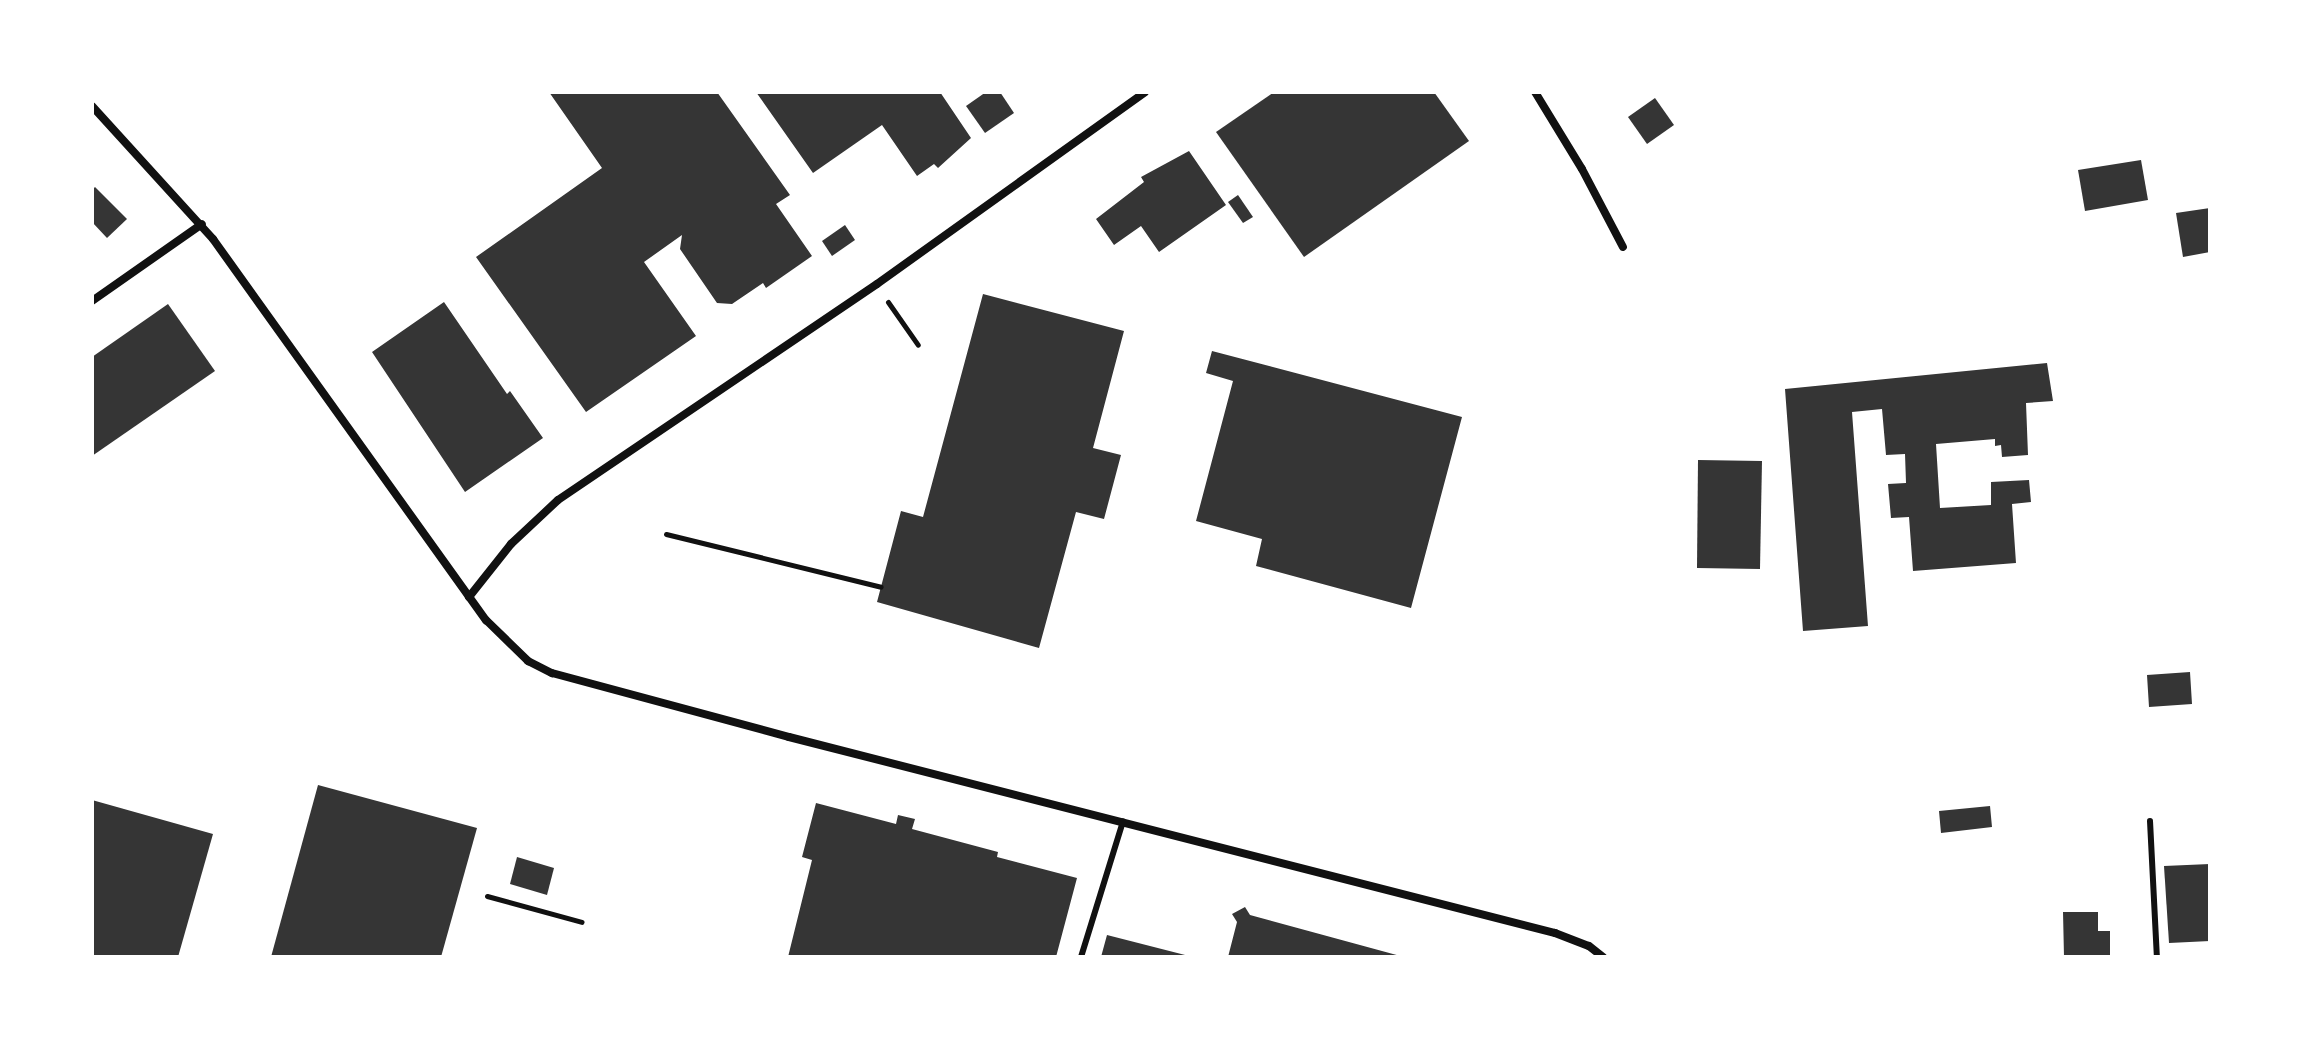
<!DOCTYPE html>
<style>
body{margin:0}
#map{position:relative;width:2302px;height:1049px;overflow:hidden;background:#fff;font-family:Quicksand,sans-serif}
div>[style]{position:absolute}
.building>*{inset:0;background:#353535}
.path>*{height:5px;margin:-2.5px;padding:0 2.5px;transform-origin:2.5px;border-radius:2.5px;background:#111}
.service>*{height:6px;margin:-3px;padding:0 3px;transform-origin:3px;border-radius:3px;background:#111}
.minor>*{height:8px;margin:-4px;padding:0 4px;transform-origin:4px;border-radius:4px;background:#111}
span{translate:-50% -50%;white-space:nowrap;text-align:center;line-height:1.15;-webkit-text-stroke:6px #fff;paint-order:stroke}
.frame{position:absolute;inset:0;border:94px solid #fff;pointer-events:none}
</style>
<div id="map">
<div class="building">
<div style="clip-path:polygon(549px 92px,717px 92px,790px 195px,776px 204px,812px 256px,766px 288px,763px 283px,732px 304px,717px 303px,680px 249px,682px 235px,644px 262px,696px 336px,586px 412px,476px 257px,602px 168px)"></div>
<div style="clip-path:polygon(756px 92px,940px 92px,971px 138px,938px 168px,934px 164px,917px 176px,882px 125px,813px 173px)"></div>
<div style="clip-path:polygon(986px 92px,1000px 92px,1014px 113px,985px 133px,966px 106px)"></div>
<div style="clip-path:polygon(1274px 92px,1434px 92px,1469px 141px,1304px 257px,1216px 132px)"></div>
<div style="clip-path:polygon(1655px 98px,1674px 125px,1647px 144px,1628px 117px)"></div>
<div style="clip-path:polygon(1189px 151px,1226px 205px,1159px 252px,1141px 226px,1114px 245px,1096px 219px,1144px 182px,1141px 177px)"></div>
<div style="clip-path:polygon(2141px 160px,2148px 200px,2085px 211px,2078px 170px)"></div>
<div style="clip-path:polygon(95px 187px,127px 219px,107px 238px,92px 222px,92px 190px)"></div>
<div style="clip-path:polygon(1238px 195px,1253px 217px,1243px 223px,1228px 202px)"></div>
<div style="clip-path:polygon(2210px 208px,2210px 252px,2183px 257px,2176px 213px)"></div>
<div style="clip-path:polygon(845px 225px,855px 240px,832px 256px,822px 241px)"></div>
<div style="clip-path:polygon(983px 294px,1124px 331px,1093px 448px,1121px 455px,1104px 519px,1076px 512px,1039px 648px,877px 602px,901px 511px,923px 517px)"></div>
<div style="clip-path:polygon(444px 302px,507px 394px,510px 391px,543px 438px,465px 492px,372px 352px)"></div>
<div style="clip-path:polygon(168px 304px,215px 371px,92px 456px,92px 357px)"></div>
<div style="clip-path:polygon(1212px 351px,1462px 417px,1411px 608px,1256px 566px,1262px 539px,1196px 521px,1233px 381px,1206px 373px)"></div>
<div style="clip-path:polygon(2047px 363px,2053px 401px,2026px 403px,2028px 455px,2002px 457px,2001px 445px,1995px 446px,1995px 439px,1936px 444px,1940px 508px,1991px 505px,1991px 482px,2029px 480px,2031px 502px,2012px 504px,2016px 563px,1913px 571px,1909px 517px,1891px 518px,1888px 484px,1906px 483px,1905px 454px,1886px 455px,1882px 409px,1852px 412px,1868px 626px,1803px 631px,1785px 389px)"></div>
<div style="clip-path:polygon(1698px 460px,1762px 461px,1760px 569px,1697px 568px)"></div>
<div style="clip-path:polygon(2190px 672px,2192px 704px,2149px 707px,2147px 675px)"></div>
<div style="clip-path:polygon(318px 785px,477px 828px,441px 957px,271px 957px)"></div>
<div style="clip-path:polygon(92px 800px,213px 834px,178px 957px,92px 957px)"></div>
<div style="clip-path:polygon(816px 803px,896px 824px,898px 815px,915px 819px,912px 829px,998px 852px,997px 857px,1077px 878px,1056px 957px,788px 957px,812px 860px,802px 857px)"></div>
<div style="clip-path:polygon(1990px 806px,1992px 827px,1941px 833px,1939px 811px)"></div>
<div style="clip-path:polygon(517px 857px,554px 868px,547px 895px,510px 884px)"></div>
<div style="clip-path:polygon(2210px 864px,2210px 941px,2169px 943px,2164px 866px)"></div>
<div style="clip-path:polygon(1245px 907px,1250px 915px,1404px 957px,1228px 957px,1237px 922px,1232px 914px)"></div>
<div style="clip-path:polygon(2063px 912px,2098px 912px,2098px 931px,2110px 931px,2110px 957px,2064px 957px)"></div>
<div style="clip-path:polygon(1107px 935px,1189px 956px,1189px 957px,1101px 957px)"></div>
</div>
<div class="path">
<div style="left:888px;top:302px;width:52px;rotate:55.1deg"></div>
<div style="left:666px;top:534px;width:221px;rotate:13.8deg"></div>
<div style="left:487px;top:896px;width:98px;rotate:15.3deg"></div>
</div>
<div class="service">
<div style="left:2150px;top:821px;width:136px;rotate:87.1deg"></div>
<div style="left:1081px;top:957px;width:142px;rotate:-72.8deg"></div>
</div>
<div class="minor">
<div style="left:1535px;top:92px;width:90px;rotate:58.6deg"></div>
<div style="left:1582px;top:169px;width:88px;rotate:62.3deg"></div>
<div style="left:92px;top:106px;width:180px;rotate:47.7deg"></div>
<div style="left:213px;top:239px;width:469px;rotate:54.4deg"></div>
<div style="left:486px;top:620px;width:59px;rotate:44.3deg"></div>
<div style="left:528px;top:661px;width:27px;rotate:27deg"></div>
<div style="left:552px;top:673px;width:245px;rotate:15.1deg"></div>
<div style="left:789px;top:737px;width:791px;rotate:14.35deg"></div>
<div style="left:1555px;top:933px;width:36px;rotate:21deg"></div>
<div style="left:1589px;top:946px;width:18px;rotate:38deg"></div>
<div style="left:92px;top:301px;width:134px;rotate:-35deg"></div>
<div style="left:469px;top:597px;width:68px;rotate:-51.6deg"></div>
<div style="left:511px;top:544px;width:64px;rotate:-43.1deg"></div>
<div style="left:558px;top:500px;width:385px;rotate:-34.1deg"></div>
<div style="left:877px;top:284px;width:330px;rotate:-35.6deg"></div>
</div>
<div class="frame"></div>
</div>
